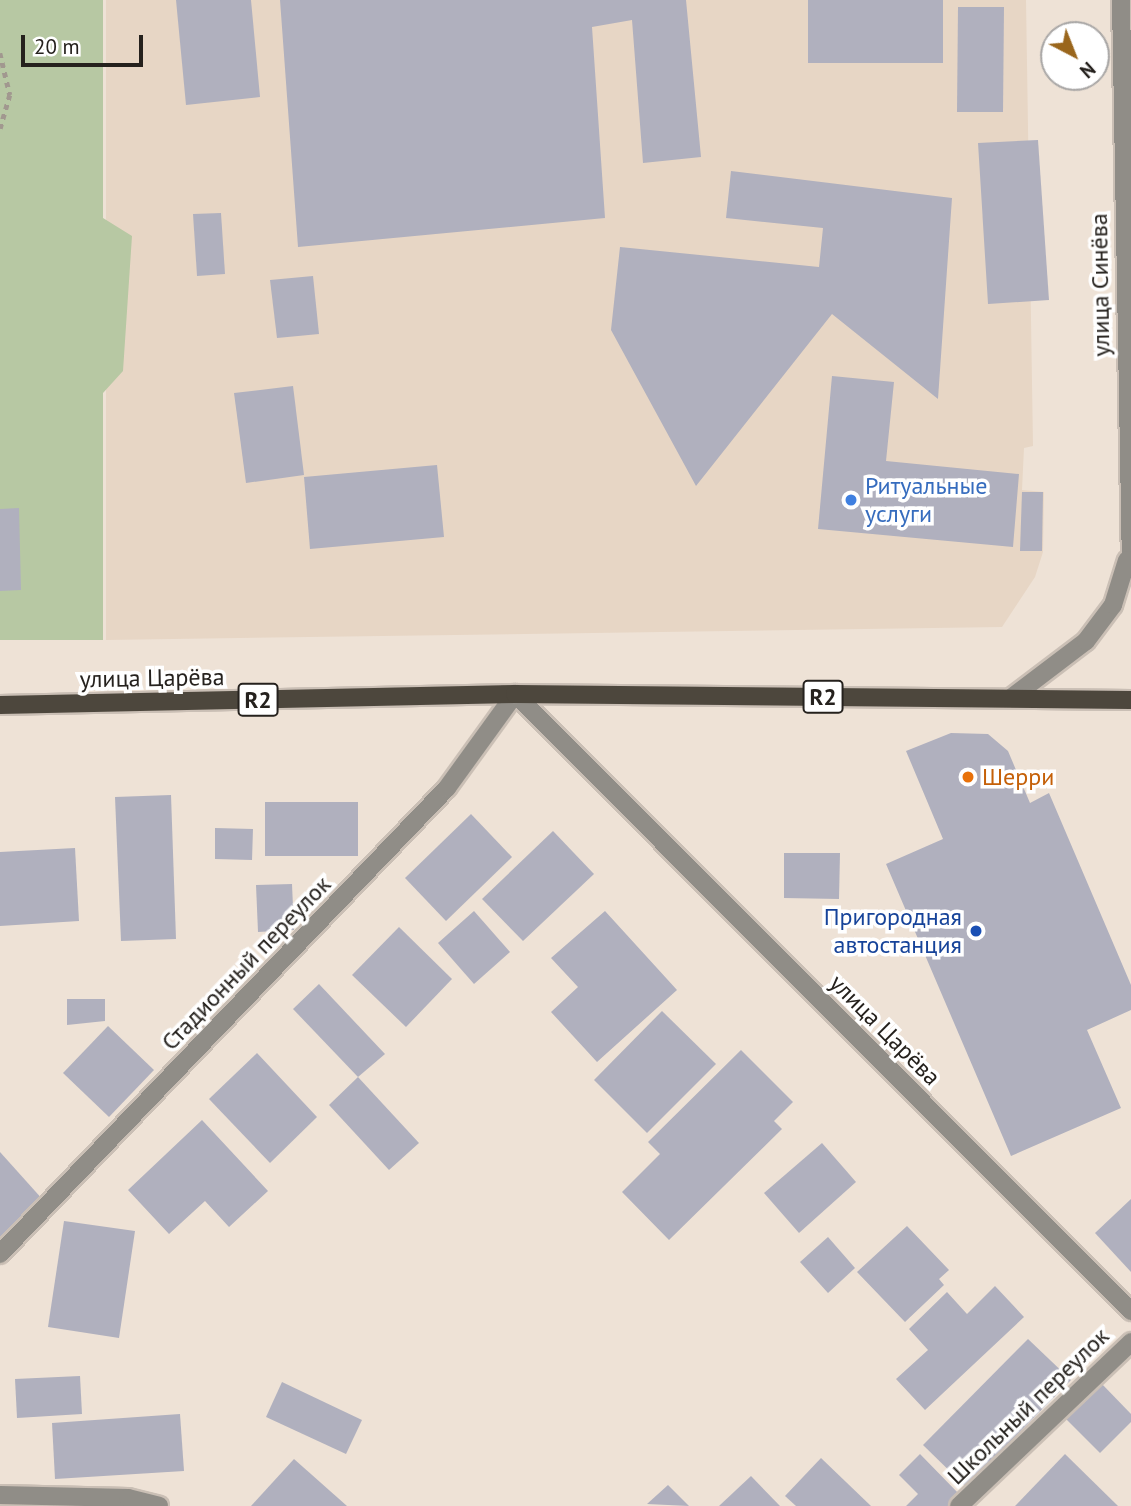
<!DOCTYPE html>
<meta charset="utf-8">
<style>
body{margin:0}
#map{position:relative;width:1131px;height:1506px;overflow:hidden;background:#eee2d6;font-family:"PT Sans",sans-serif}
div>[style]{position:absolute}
.built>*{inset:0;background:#e7d6c5}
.green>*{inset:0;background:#b7c8a3}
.building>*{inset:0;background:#b0b0be}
.path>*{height:4.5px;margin-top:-2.25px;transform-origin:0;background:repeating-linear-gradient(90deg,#a1988f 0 5px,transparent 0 10px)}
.roads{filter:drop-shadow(2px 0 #cabfb5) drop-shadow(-2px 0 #cabfb5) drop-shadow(0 2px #cabfb5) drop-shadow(0 -2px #cabfb5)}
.street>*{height:18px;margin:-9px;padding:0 9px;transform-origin:9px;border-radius:9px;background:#908d87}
.primary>*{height:18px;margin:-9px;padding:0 9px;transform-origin:9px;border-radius:9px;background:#4d473d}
.dots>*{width:19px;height:19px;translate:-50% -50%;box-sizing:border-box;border:4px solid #fff;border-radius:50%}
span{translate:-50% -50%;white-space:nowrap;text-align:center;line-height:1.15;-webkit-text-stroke:7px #fff;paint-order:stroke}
.shield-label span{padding:2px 5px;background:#fff;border:2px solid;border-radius:5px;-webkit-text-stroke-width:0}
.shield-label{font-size:23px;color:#25211d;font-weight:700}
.street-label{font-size:24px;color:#25211d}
.shop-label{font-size:24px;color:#366cbe}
.left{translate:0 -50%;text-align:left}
.food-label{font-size:24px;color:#c56008}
.transit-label{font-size:24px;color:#164399}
.right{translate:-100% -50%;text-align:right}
.north{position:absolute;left:1040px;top:21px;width:70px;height:70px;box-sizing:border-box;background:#fff;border:2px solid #a8a6a5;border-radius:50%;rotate:138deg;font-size:19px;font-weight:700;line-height:28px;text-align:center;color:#25211d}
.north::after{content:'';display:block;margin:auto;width:24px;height:32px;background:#9a661c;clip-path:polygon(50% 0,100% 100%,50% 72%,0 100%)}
.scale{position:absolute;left:21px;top:35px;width:122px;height:32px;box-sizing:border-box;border:4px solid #25211d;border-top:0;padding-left:9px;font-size:21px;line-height:24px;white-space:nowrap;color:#25211d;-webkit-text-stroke:5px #fff;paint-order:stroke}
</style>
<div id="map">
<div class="built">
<div style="clip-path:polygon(106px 0,1026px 0,1033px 446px,1024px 448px,1022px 490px,1044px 492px,1043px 552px,1035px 577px,1002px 627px,106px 640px)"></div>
</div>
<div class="green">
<div style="clip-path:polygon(0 0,103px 0,103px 218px,132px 236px,123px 371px,103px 393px,103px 640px,0 640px)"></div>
</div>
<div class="building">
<div style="clip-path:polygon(176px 0,251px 0,260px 97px,186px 105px)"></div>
<div style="clip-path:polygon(280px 0,686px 0,701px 157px,643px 163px,632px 20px,592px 27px,605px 218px,298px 247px)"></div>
<div style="clip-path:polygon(808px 0,943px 0,943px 63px,808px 63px)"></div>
<div style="clip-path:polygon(958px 7px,1004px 7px,1003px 112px,957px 112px)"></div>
<div style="clip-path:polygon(1038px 140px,1049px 300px,988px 304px,978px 143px)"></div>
<div style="clip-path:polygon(731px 171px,952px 198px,938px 399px,832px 314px,696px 486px,611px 330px,620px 247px,819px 267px,823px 228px,726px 218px)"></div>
<div style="clip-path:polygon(221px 213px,225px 274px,197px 276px,193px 214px)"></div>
<div style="clip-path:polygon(313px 276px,319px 334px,277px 338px,270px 280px)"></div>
<div style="clip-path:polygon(832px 376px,894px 382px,886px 461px,1019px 474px,1013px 547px,818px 529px)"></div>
<div style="clip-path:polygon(293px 386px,304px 475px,246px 483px,234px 393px)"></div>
<div style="clip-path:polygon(437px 465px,444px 537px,310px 549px,304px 477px)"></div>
<div style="clip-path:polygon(1022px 492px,1043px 492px,1042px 551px,1020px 551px)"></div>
<div style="clip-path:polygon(19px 508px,21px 590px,0 591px,0 509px)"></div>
<div style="clip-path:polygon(951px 733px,988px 734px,1008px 751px,1030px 803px,1049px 793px,1131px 985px,1131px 1010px,1087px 1030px,1121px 1108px,1011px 1156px,886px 864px,943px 839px,906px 751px)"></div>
<div style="clip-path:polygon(171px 795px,176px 939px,121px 941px,115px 797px)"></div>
<div style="clip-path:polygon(265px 802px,358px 802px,358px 856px,265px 856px)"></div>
<div style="clip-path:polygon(471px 814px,512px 857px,446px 921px,405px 878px)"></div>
<div style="clip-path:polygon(215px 828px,253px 829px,252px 860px,215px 859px)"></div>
<div style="clip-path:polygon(553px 831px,594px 874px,523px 941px,482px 899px)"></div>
<div style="clip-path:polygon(75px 848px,79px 921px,0 926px,0 852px)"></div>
<div style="clip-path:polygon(784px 853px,840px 853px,839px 899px,784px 898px)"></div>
<div style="clip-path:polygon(292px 884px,294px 930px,258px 932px,256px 885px)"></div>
<div style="clip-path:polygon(474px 911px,510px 952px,474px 984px,438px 943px)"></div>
<div style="clip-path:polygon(605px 911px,677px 990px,597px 1062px,551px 1012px,578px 987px,551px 958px)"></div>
<div style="clip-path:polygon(399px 927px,452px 979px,406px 1027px,352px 975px)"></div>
<div style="clip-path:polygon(319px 984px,385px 1054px,358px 1077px,293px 1009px)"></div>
<div style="clip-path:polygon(67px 999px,105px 999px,105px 1021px,67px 1025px)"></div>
<div style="clip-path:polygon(662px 1011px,716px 1064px,647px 1133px,594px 1080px)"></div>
<div style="clip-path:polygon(108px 1026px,154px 1070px,109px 1117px,63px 1073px)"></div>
<div style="clip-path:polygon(741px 1050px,793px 1102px,774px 1121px,782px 1129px,669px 1240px,622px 1192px,660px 1154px,648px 1142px)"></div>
<div style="clip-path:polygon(257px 1053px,317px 1117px,270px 1163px,209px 1099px)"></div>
<div style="clip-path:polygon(358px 1077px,419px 1143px,389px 1170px,329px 1105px)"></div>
<div style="clip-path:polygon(202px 1120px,268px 1191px,229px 1227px,205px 1201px,169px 1234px,128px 1190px)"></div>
<div style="clip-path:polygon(822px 1143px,856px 1182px,799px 1233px,764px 1193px)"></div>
<div style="clip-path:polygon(0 1152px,44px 1201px,0 1242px)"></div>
<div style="clip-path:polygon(1131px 1199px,1131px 1272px,1095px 1233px)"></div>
<div style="clip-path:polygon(64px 1221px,135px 1231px,119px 1338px,48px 1327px)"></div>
<div style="clip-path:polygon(907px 1226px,949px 1270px,939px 1279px,944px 1285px,905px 1322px,857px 1272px)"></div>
<div style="clip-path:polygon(828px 1237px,855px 1268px,828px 1293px,800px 1262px)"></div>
<div style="clip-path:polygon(995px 1286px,1024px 1317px,925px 1410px,896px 1379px,928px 1350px,909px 1329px,947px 1292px,967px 1314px)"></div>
<div style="clip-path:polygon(1028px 1339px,1071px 1380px,966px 1487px,923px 1445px)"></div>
<div style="clip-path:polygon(80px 1376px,82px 1414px,17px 1418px,15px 1379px)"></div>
<div style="clip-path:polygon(282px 1382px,362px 1420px,346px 1454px,266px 1417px)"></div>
<div style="clip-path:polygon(1100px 1382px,1131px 1414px,1131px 1422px,1100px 1453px,1065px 1418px)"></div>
<div style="clip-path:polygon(180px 1414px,184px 1471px,55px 1479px,52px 1423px)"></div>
<div style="clip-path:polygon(920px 1454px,960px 1495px,949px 1506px,906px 1506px,918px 1494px,899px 1475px)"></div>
<div style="clip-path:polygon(1065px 1454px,1118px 1506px,1015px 1506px)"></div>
<div style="clip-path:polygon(821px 1458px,871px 1506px,796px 1506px,785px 1496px)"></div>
<div style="clip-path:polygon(294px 1459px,347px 1506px,251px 1506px)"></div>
<div style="clip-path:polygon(751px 1476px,780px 1506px,719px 1506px)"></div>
<div style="clip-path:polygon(668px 1485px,689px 1506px,647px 1504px)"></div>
</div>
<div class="path">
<div style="left:0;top:53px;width:43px;rotate:76.6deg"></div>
<div style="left:10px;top:95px;width:35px;rotate:106deg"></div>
</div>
<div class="roads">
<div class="street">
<div style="left:1121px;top:0;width:569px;rotate:88.99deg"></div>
<div style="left:1011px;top:698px;width:94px;rotate:-37.2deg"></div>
<div style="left:1086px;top:641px;width:45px;rotate:-53.1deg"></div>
<div style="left:1113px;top:605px;width:47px;rotate:-72.7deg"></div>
<div style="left:0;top:1254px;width:646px;rotate:-46.19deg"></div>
<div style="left:447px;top:788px;width:116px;rotate:-54.1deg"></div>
<div style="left:515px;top:694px;width:872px;rotate:45.05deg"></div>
<div style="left:0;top:1495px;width:128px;rotate:1.3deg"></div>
<div style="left:128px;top:1498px;width:32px;rotate:14deg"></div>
<div style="left:959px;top:1506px;width:238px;rotate:-43.6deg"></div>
</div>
<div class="primary">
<div style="left:0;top:705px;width:515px;rotate:-1.22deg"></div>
<div style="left:515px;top:694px;width:616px;rotate:0.56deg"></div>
</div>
</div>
<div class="dots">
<div style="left:851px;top:500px;background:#3f7fe0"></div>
<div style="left:968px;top:777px;background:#e8710a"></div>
<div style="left:976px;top:931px;background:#1a4fb4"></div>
</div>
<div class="shield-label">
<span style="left:823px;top:697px">R2</span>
<span style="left:258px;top:700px">R2</span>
</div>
<div class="street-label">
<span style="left:1100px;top:285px;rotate:-91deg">улица Синёва</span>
<span style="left:152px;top:678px;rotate:-1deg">улица Царёва</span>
<span style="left:246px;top:963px;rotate:-46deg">Стадионный переулок</span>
<span style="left:885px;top:1030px;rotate:45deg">улица Царёва</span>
<span style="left:1028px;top:1406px;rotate:-44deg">Школьный переулок</span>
</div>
<div class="shop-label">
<span class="left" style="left:865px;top:500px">Ритуальные<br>услуги</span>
</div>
<div class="food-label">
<span class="left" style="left:982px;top:777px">Шерри</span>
</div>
<div class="transit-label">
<span class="right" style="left:962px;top:931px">Пригородная<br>автостанция</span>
</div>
<div class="north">N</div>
<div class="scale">20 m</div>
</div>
